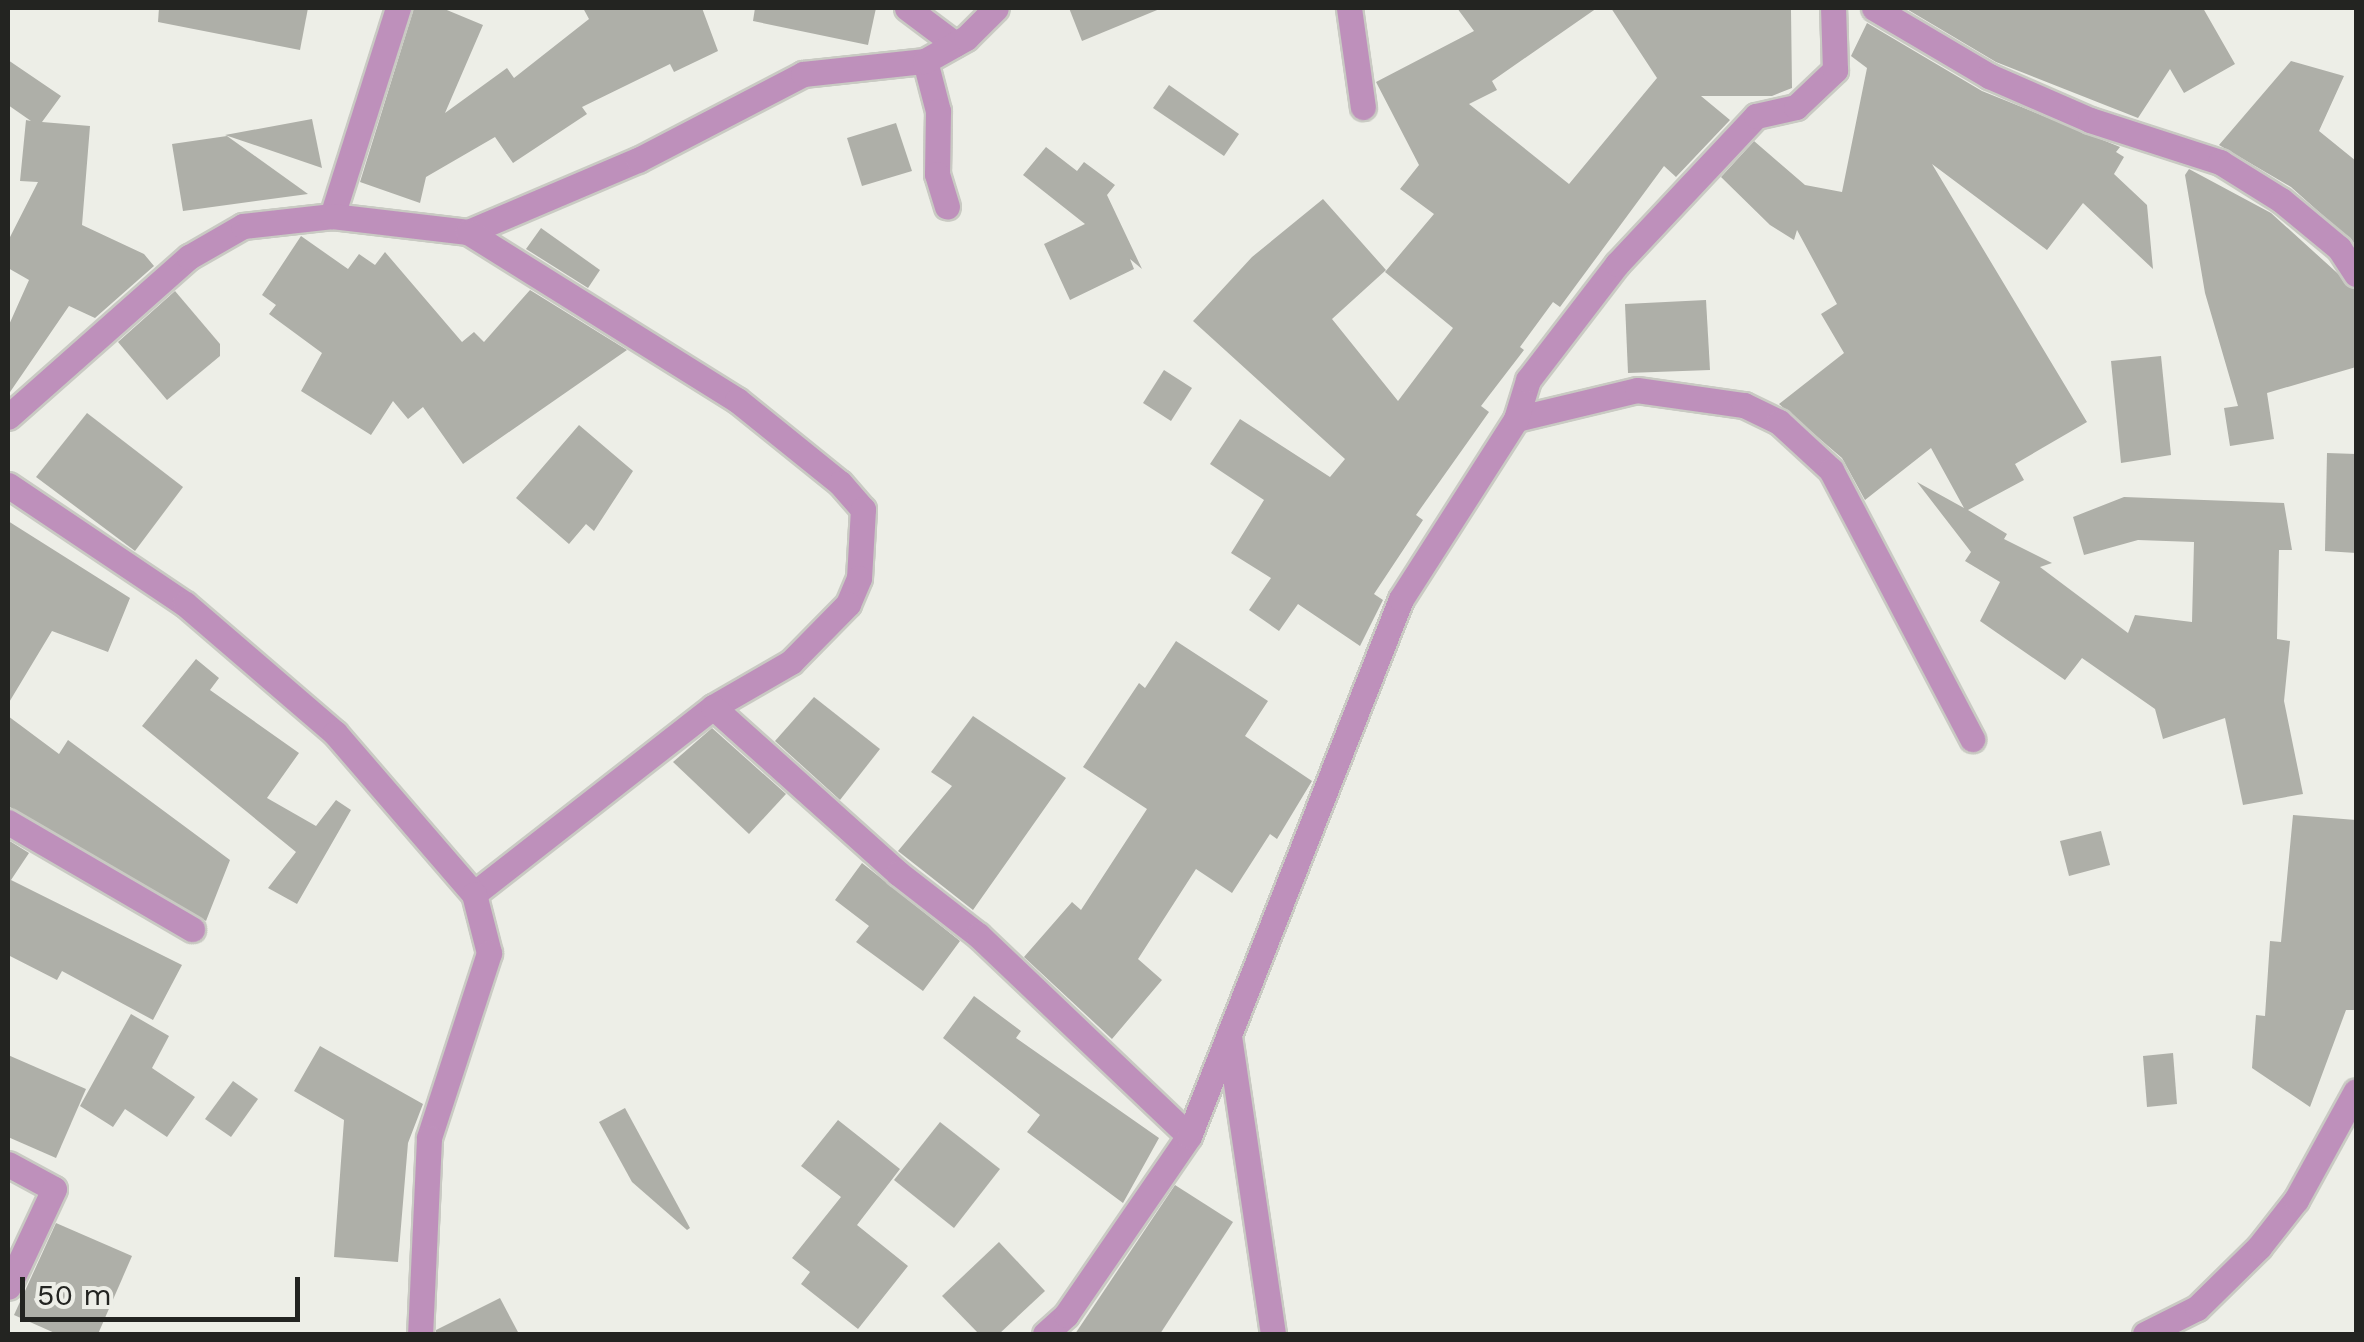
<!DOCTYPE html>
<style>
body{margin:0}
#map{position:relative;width:2364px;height:1342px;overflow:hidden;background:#edeee7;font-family:"Work Sans",sans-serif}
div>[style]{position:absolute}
.building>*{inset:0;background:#aeafa8}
.roads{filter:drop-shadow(2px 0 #c9cac3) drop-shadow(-2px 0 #c9cac3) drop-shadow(0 2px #c9cac3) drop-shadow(0 -2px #c9cac3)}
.street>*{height:25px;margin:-12.5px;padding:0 12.5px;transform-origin:12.5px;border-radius:12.5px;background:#be90bb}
span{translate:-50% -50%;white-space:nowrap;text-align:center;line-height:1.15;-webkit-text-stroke:8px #edeee7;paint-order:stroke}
.frame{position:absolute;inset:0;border:10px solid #232421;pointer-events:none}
.scale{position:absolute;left:20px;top:1277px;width:280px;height:45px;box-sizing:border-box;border:5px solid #232421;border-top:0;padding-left:12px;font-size:30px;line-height:35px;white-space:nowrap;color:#232421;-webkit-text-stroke:8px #edeee7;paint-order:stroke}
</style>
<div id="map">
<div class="building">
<div style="clip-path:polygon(159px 8px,308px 8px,300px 50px,158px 22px)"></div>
<div style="clip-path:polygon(414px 8px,442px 8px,483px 25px,445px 113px,507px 68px,514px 78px,589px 19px,583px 8px,702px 8px,718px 51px,674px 72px,670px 64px,582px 107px,587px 114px,513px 163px,495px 137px,426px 177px,420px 203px,360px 182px)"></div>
<div style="clip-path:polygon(755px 8px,876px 8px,868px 45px,753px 21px)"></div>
<div style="clip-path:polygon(1069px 8px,1162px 8px,1082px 41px)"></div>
<div style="clip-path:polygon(1457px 8px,1597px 8px,1492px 81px,1497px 90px,1469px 104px,1569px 184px,1657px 78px,1611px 8px,1791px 10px,1792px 88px,1772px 96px,1701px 96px,1730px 120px,1676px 177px,1664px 166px,1560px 307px,1553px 302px,1520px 347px,1524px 350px,1481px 406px,1489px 412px,1416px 515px,1423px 520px,1374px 594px,1383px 600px,1360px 646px,1298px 604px,1279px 631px,1249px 610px,1271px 578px,1231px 553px,1264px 500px,1210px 464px,1240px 419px,1330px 477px,1345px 459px,1193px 321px,1252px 257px,1323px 199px,1386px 270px,1332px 319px,1398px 401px,1453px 328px,1385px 272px,1434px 214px,1400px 189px,1419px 165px,1376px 82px,1474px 31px)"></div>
<div style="clip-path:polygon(1905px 8px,2203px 8px,2235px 64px,2184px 93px,2170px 69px,2138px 118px,1996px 62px)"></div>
<div style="clip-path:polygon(1867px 23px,1982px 91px,2120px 147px,2116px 152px,2124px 157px,2114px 174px,2147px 205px,2153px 269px,2083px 203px,2047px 250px,1932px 164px,2087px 422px,2015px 464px,2024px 480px,1968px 510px,2007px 534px,2004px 539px,2052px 563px,2040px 567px,2128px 633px,2135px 615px,2192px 622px,2194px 542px,2138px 540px,2084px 555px,2073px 517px,2124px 497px,2284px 503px,2292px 550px,2279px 550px,2277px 639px,2290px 641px,2284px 701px,2303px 794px,2243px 805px,2225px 718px,2163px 739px,2155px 709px,2082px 658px,2065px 680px,1980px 621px,2000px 582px,1965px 561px,1971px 552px,1917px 482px,1964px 508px,1931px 448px,1865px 500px,1842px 458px,1779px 404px,1844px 353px,1821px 314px,1837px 304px,1797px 230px,1794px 240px,1770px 225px,1721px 177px,1754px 141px,1805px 185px,1842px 192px,1867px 68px,1851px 56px)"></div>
<div style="clip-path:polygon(8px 60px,61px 96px,42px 122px,90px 126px,82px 225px,144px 254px,154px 266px,95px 318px,69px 306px,8px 395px,8px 327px,29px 280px,8px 268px,8px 241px,38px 182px,20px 181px,26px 120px,31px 121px,8px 105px)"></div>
<div style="clip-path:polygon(2291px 61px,2344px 76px,2319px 131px,2356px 161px,2356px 245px,2291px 187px,2219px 145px)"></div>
<div style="clip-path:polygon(1169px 85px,1239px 134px,1224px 156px,1153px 108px)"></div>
<div style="clip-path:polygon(312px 119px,322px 168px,225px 135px)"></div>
<div style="clip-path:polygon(896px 123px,912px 171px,862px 186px,847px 138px)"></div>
<div style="clip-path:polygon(227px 136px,308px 194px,183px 211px,172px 144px)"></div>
<div style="clip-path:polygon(1046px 147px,1077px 171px,1084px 162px,1115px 185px,1107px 195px,1142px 269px,1130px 259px,1134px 269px,1070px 300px,1044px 244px,1085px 224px,1023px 175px)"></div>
<div style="clip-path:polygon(2189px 169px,2271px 213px,2356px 290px,2356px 367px,2267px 393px,2274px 439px,2230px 446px,2224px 408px,2238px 406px,2205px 293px,2185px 175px)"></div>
<div style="clip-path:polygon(541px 228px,600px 270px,588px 288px,526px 249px)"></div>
<div style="clip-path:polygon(301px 236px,348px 269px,359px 254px,375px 265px,385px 252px,462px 342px,474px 332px,484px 342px,530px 290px,627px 350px,463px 464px,423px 407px,408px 419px,393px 401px,371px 435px,301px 391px,322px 353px,269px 314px,276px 305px,262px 295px)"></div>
<div style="clip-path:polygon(175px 291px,220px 344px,220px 356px,167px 400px,118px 342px)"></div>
<div style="clip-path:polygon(1706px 300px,1710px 370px,1628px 373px,1625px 304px)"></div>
<div style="clip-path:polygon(2161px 356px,2171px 455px,2121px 463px,2111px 361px)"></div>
<div style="clip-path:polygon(1164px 370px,1192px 388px,1171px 421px,1143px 403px)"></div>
<div style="clip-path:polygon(87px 413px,183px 487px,135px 551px,36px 477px)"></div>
<div style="clip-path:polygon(579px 425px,633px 471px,594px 531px,586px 524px,569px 544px,516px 498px)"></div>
<div style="clip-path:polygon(2327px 453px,2356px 454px,2356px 553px,2325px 551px)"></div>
<div style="clip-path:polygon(8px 521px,130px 598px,108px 652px,52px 631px,8px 704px)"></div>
<div style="clip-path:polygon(1176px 641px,1268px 701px,1245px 736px,1312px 781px,1277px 839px,1270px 834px,1232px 893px,1196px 869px,1138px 959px,1162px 980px,1112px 1039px,1024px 957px,1072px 902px,1081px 910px,1147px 809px,1083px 767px,1139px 683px,1145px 688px)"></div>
<div style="clip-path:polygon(196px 659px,219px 678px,210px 690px,299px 753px,267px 798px,316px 826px,336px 800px,351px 810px,297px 904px,268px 888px,296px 852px,142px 726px)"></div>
<div style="clip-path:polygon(814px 697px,880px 749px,840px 800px,775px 741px)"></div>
<div style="clip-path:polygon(8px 716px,59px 754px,68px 740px,230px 860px,206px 921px,8px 806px)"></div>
<div style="clip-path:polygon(973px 716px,1066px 778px,973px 910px,898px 851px,952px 786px,931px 772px)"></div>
<div style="clip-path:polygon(712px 728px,786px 794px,749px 834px,673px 762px)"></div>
<div style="clip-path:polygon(2293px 815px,2356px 820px,2355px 1010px,2346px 1010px,2310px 1107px,2252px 1068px,2256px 1015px,2265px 1016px,2270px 941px,2281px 942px)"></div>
<div style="clip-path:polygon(2101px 831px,2110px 865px,2069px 876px,2060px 841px)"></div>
<div style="clip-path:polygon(8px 840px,29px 853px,11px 880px,182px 965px,153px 1020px,62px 971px,57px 980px,8px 955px)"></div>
<div style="clip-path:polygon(862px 863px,960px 941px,923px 991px,856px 942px,869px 926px,835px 900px)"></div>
<div style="clip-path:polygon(974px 996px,1021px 1031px,1016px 1038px,1159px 1138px,1123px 1203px,1027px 1132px,1040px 1115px,943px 1038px)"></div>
<div style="clip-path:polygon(131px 1014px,169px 1036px,152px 1068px,195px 1097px,167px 1137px,125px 1109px,113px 1127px,80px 1106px)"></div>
<div style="clip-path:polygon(320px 1046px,423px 1104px,408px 1143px,398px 1262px,334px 1257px,344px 1120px,294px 1091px)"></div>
<div style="clip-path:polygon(2173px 1053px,2177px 1104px,2147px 1107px,2143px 1056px)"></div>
<div style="clip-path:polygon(8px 1055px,86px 1089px,56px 1158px,8px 1137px)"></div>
<div style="clip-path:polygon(233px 1081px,258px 1099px,231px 1137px,205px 1119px)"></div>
<div style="clip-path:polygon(625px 1108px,690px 1228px,687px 1230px,632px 1182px,599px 1122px)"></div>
<div style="clip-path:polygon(838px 1120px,900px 1169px,857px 1225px,908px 1266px,858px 1329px,801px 1284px,810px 1272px,792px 1258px,841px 1197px,801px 1166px)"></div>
<div style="clip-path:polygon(940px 1122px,1000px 1169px,954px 1228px,894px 1180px)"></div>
<div style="clip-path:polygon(1175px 1185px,1233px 1222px,1160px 1334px,1075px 1334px)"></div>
<div style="clip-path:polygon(56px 1223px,132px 1256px,98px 1334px,57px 1334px,14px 1315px)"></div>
<div style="clip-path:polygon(999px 1242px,1045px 1291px,999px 1334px,979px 1334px,942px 1296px)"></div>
<div style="clip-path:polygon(500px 1298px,519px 1334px,436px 1334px,436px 1330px)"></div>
</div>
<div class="roads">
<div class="street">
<div style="left:907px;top:8px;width:60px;rotate:36.9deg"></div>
<div style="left:1349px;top:8px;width:100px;rotate:82deg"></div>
<div style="left:1874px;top:8px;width:134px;rotate:30.6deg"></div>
<div style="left:1989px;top:76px;width:110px;rotate:23.5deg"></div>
<div style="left:2090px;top:120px;width:137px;rotate:17.9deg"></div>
<div style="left:2220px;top:162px;width:72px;rotate:31.9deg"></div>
<div style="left:2281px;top:200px;width:75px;rotate:39.6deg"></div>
<div style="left:2339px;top:248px;width:31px;rotate:57deg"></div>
<div style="left:925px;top:61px;width:52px;rotate:75.4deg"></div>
<div style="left:938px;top:111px;width:63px;rotate:90.9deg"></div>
<div style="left:937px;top:174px;width:34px;rotate:73deg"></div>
<div style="left:332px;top:216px;width:218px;rotate:-72.4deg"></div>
<div style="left:468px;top:232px;width:185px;rotate:-23deg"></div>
<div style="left:638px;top:160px;width:186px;rotate:-27.5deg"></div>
<div style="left:803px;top:74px;width:123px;rotate:-6.1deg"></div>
<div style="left:925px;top:61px;width:47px;rotate:-29.3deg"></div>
<div style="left:966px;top:38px;width:42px;rotate:-45deg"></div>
<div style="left:8px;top:417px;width:242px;rotate:-41.5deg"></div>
<div style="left:189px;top:257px;width:62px;rotate:-29.9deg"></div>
<div style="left:243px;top:226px;width:90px;rotate:-6.4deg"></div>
<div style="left:332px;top:216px;width:137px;rotate:6.7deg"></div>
<div style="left:468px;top:232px;width:317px;rotate:32deg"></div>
<div style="left:737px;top:400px;width:132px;rotate:38.9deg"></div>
<div style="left:840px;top:483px;width:35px;rotate:49deg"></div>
<div style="left:863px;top:509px;width:69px;rotate:93.3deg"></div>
<div style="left:859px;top:578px;width:28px;rotate:113deg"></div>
<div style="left:848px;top:604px;width:81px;rotate:134.5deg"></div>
<div style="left:791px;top:662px;width:90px;rotate:150deg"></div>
<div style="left:713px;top:707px;width:303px;rotate:142deg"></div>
<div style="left:1516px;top:419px;width:124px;rotate:-13.5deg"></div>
<div style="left:1637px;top:390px;width:108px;rotate:8deg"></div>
<div style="left:1744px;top:405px;width:39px;rotate:26deg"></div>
<div style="left:1779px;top:422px;width:71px;rotate:42.7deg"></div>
<div style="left:1831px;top:470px;width:304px;rotate:62.3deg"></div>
<div style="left:8px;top:485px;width:213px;rotate:33.9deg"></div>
<div style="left:185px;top:604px;width:198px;rotate:40.7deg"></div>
<div style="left:335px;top:733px;width:213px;rotate:49.2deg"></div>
<div style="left:474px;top:894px;width:61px;rotate:75.7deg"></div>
<div style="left:489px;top:953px;width:194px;rotate:108deg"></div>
<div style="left:429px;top:1138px;width:196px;rotate:92.6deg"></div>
<div style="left:713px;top:707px;width:249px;rotate:41.9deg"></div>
<div style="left:898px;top:873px;width:101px;rotate:37.8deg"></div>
<div style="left:978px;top:935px;width:291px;rotate:43.6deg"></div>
<div style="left:8px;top:822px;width:213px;rotate:30.2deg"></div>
<div style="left:1229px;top:1036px;width:301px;rotate:81.6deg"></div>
<div style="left:8px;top:1164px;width:52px;rotate:28.5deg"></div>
<div style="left:54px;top:1189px;width:108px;rotate:115.1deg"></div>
<div style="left:1045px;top:1334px;width:28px;rotate:-42deg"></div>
<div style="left:1066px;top:1315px;width:217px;rotate:-55.5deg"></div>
<div style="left:1189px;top:1136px;width:577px;rotate:-68.46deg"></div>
<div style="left:1401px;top:599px;width:214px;rotate:-57.4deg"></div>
<div style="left:1516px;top:419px;width:41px;rotate:-72.9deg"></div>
<div style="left:1528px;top:380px;width:146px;rotate:-52.5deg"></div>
<div style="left:1617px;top:264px;width:203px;rotate:-46.8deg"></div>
<div style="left:1756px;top:116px;width:41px;rotate:-12.7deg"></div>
<div style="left:1796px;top:107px;width:54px;rotate:-43.5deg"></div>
<div style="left:1835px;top:70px;width:62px;rotate:-91.8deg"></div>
<div style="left:2145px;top:1334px;width:58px;rotate:-26.6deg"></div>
<div style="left:2197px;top:1308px;width:87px;rotate:-44.5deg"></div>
<div style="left:2259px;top:1247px;width:60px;rotate:-51.8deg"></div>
<div style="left:2296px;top:1200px;width:124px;rotate:-61.2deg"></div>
</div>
</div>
<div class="frame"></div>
<div class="scale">50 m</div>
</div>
